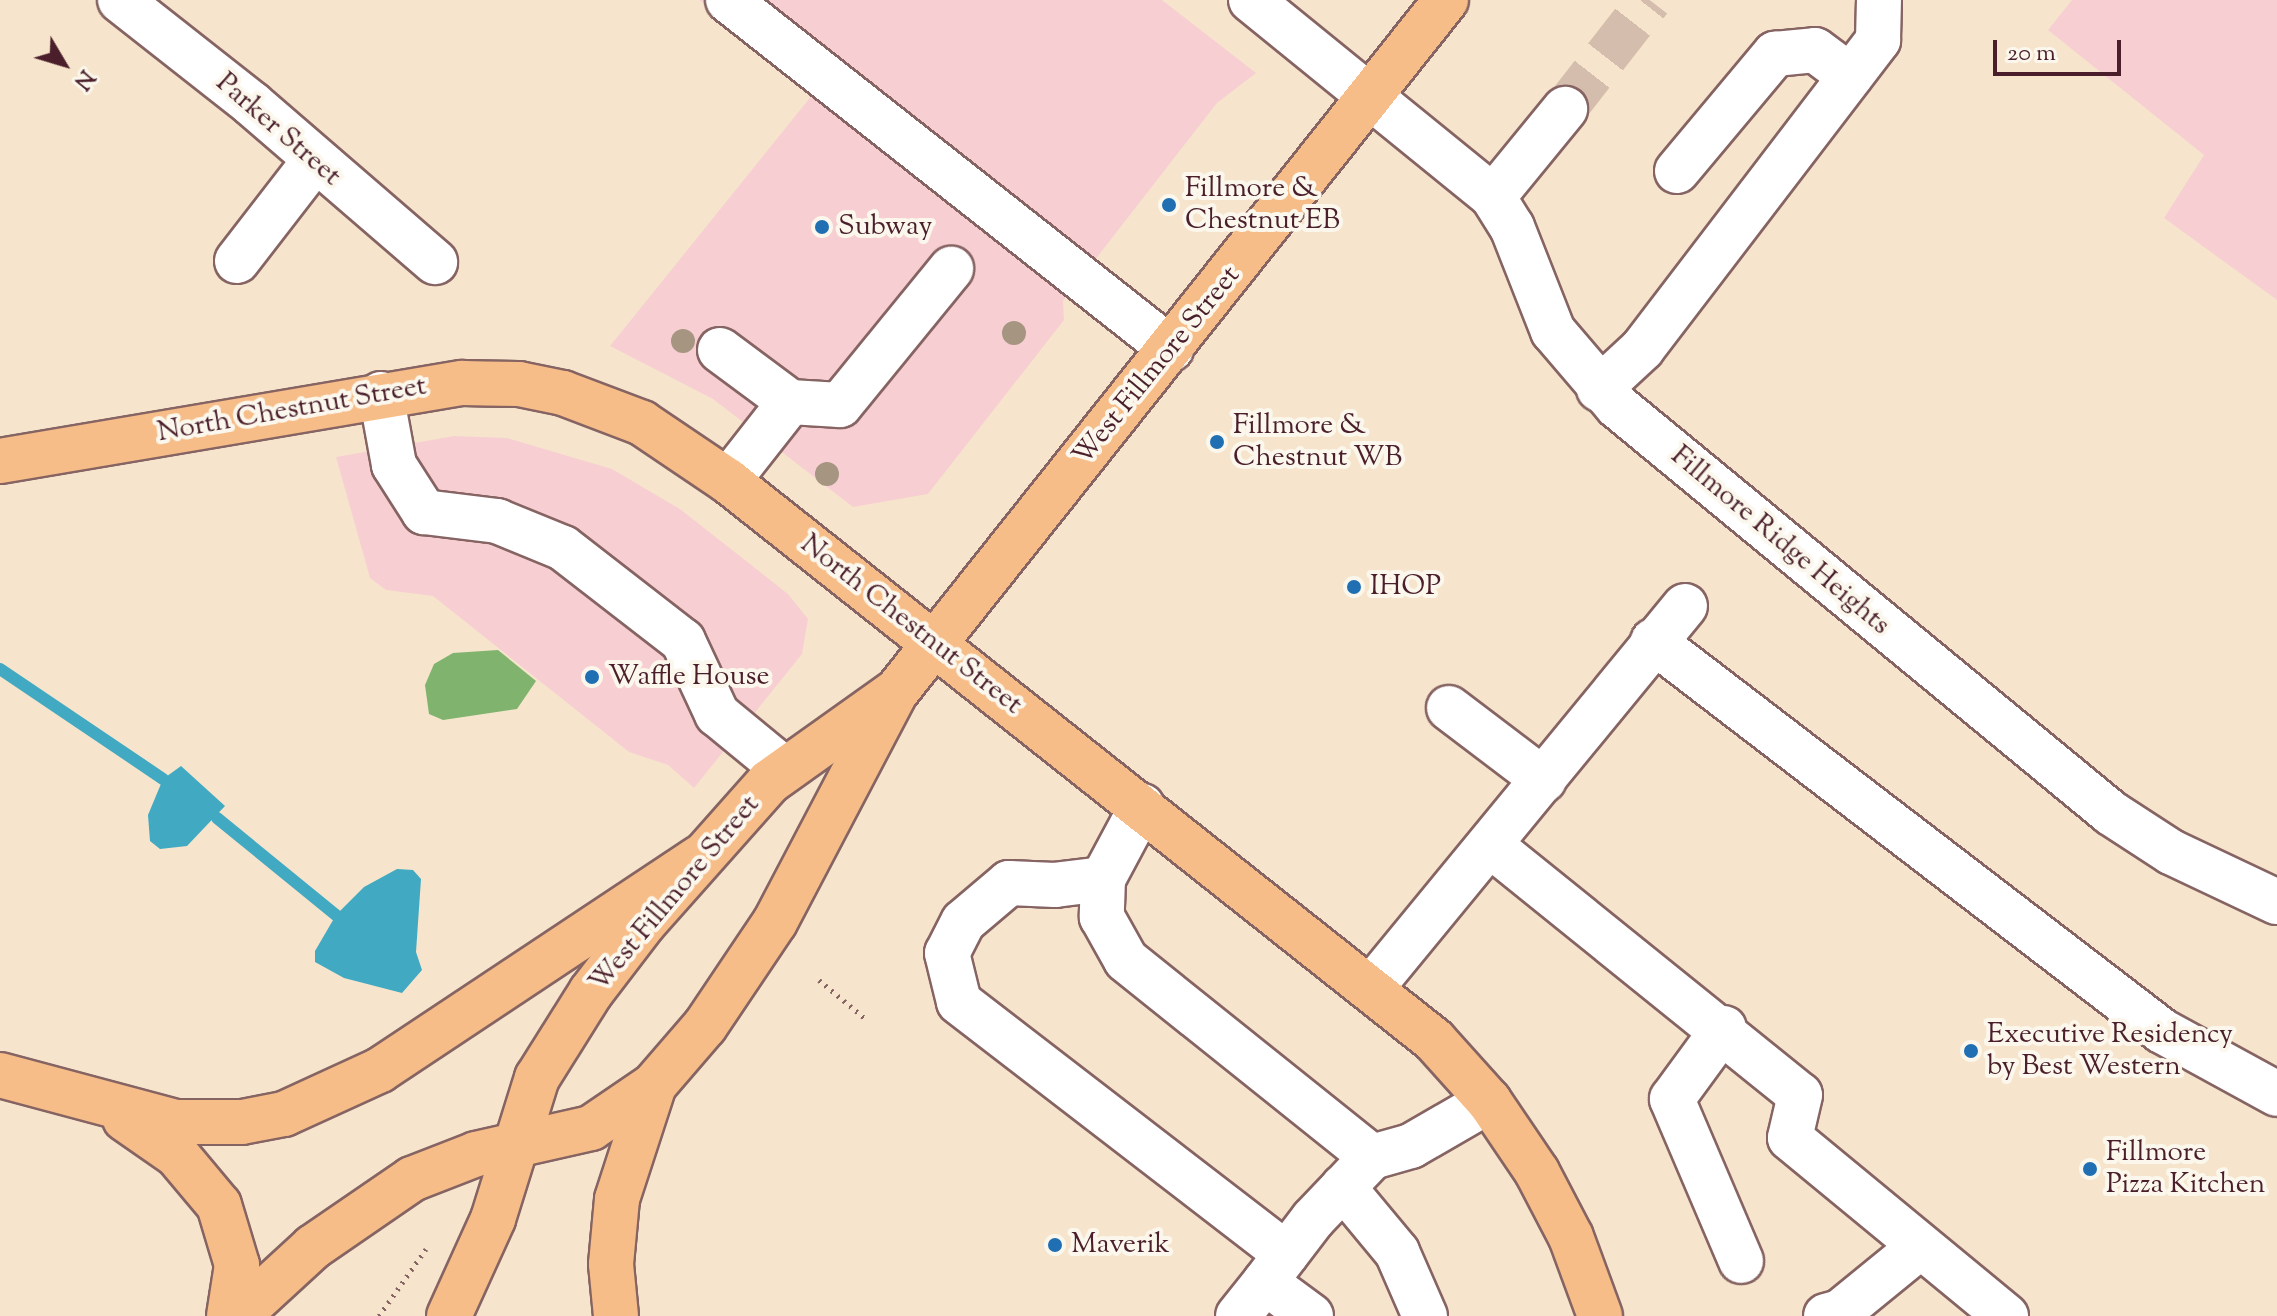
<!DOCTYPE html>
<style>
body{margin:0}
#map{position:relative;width:2277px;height:1316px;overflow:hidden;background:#f6e5cc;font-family:"Sorts Mill Goudy",serif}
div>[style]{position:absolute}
.built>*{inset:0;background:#f7cfd2}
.forest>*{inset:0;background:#7fb36e}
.water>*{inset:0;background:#41a9c1}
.stream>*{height:12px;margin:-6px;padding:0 6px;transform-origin:6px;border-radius:6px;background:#41a9c1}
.minor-tunnel>*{height:44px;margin-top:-22px;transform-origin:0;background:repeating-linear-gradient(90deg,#d4bdac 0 44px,transparent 0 66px)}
.path>*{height:5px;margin-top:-2.5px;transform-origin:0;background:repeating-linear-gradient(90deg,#866463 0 2px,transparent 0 8px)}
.roads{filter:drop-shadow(2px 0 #866463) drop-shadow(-2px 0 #866463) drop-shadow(0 2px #866463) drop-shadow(0 -2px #866463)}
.minor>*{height:44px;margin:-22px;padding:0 22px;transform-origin:22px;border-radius:22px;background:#fff}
.major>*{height:44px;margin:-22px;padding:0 22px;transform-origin:22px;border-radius:22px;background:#f7bd88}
.highway>*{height:44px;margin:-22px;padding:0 22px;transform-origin:22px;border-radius:22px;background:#f7bd88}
.trees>*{width:24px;height:24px;margin:-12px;border-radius:50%;background:#a69581}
.dots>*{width:22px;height:22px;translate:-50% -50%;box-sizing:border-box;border:4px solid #fbf7ec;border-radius:50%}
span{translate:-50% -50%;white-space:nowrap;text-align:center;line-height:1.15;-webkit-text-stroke:8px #fbf7ec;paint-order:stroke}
.street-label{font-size:28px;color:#4a1f2b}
.poi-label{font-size:28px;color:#4a1f2b}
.left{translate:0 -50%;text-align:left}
.north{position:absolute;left:24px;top:24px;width:80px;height:80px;-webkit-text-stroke:6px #fbf7ec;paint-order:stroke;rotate:128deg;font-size:22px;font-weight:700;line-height:32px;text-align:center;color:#4a1f2b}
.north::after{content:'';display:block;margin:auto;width:28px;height:36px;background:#4a1f2b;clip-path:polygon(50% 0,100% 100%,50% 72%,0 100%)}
.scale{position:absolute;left:1993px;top:40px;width:128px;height:36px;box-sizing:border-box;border:4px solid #4a1f2b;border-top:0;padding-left:10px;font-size:24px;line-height:28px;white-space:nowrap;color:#4a1f2b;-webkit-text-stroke:6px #fbf7ec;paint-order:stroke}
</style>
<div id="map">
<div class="built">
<div style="clip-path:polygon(699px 0,1162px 0,1256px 73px,1217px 103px,1063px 301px,1064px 320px,928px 494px,853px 507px,713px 399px,610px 346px,817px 89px)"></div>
<div style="clip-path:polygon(2072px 0,2277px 0,2277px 300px,2164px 218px,2204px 155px,2048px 30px)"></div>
<div style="clip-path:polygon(454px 436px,507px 438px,612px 469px,680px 509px,788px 594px,808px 619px,802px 654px,694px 788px,668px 765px,629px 752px,433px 596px,386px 590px,370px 578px,336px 457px)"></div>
</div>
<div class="forest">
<div style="clip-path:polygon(498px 650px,536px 681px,517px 709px,443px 720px,429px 714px,425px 685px,434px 664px,453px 653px)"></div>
</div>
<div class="water">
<div style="clip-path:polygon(181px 766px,225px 806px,187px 846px,160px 849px,150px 841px,148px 815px,163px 779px)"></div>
<div style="clip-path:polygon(397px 869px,413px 870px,421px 879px,416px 952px,422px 970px,402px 993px,344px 978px,315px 962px,315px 951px,336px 915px,364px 887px)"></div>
</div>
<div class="stream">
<div style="left:0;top:669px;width:197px;rotate:34deg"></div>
<div style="left:217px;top:818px;width:154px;rotate:39.2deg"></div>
</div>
<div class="minor-tunnel">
<div style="left:1565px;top:109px;width:138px;rotate:-52.1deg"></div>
</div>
<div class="path">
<div style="left:819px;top:980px;width:62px;rotate:39.8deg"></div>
<div style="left:379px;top:1316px;width:82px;rotate:-55deg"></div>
</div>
<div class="roads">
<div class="minor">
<div style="left:120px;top:0;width:168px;rotate:38.2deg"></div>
<div style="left:252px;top:104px;width:242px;rotate:40.8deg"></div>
<div style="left:728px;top:0;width:564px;rotate:38.23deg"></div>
<div style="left:1251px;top:0;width:312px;rotate:39.1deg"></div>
<div style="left:1493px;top:197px;width:36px;rotate:58deg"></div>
<div style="left:1512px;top:227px;width:112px;rotate:68.5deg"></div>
<div style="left:1553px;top:331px;width:99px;rotate:49.5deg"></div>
<div style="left:1617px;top:406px;width:640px;rotate:39.48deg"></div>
<div style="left:2111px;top:813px;width:72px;rotate:33deg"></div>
<div style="left:2171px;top:852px;width:117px;rotate:25.3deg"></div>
<div style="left:1677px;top:171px;width:153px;rotate:-50.1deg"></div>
<div style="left:1775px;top:54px;width:40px;rotate:-5.7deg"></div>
<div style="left:1815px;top:50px;width:44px;rotate:36.6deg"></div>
<div style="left:1493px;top:197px;width:114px;rotate:-50.7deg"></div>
<div style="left:237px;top:261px;width:128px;rotate:-52.3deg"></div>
<div style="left:720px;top:350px;width:87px;rotate:36.6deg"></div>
<div style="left:1599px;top:389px;width:59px;rotate:-42.9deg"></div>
<div style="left:1642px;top:349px;width:389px;rotate:-52.6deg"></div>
<div style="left:1878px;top:40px;width:40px;rotate:-88.6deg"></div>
<div style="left:381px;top:394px;width:72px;rotate:79.6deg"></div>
<div style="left:394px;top:465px;width:56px;rotate:57.4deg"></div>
<div style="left:424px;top:512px;width:74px;rotate:7deg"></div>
<div style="left:497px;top:521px;width:71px;rotate:22.2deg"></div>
<div style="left:563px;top:548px;width:152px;rotate:37.8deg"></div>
<div style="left:683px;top:641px;width:81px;rotate:65deg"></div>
<div style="left:717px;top:714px;width:87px;rotate:39.4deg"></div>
<div style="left:728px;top:481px;width:100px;rotate:-51.9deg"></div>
<div style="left:790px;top:402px;width:50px;rotate:3.4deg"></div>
<div style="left:840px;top:405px;width:176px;rotate:-50.8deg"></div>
<div style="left:1653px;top:641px;width:641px;rotate:37.46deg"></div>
<div style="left:2162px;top:1031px;width:131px;rotate:28.7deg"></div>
<div style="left:1449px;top:708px;width:119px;rotate:37.2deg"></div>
<div style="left:1142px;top:806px;width:83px;rotate:118.1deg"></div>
<div style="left:1103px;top:879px;width:38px;rotate:92deg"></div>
<div style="left:1102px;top:917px;width:49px;rotate:60.8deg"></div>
<div style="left:1126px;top:960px;width:315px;rotate:38.7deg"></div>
<div style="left:1372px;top:1157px;width:41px;rotate:-15.8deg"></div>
<div style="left:1411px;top:1146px;width:90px;rotate:-30deg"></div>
<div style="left:1490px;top:845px;width:398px;rotate:38.9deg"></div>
<div style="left:1800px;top:1095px;width:44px;rotate:103.1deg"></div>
<div style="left:1790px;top:1138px;width:280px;rotate:39.5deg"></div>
<div style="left:1103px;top:879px;width:48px;rotate:172.9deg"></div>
<div style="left:1055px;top:885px;width:46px;rotate:-177.5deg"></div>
<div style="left:1009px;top:883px;width:60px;rotate:139.7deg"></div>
<div style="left:963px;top:922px;width:35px;rotate:117deg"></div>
<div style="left:947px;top:953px;width:50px;rotate:76.2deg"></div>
<div style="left:959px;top:1002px;width:413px;rotate:37.6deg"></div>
<div style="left:1372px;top:987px;width:493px;rotate:-50.6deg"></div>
<div style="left:1724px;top:1028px;width:88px;rotate:126.2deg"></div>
<div style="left:1672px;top:1099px;width:176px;rotate:66.9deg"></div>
<div style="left:1343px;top:1187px;width:85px;rotate:50.3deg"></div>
<div style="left:1397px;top:1252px;width:70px;rotate:66.4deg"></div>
<div style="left:1238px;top:1316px;width:43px;rotate:-51.5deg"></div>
<div style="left:1311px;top:1316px;width:57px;rotate:-143.5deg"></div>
<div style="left:1265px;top:1282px;width:79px;rotate:-52.7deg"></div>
<div style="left:1313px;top:1219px;width:86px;rotate:-46.4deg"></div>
<div style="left:1826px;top:1316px;width:15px;rotate:-16deg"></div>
<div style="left:1840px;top:1312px;width:104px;rotate:-39.2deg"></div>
</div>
<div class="major">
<div style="left:0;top:461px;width:469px;rotate:-9.6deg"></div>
<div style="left:462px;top:383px;width:57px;rotate:1deg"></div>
<div style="left:519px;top:384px;width:45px;rotate:11.6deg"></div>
<div style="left:563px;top:393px;width:85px;rotate:20.8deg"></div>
<div style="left:642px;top:423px;width:104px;rotate:34deg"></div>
<div style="left:728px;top:481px;width:901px;rotate:38.37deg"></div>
<div style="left:1434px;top:1040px;width:82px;rotate:48deg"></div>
<div style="left:1489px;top:1101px;width:86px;rotate:55.9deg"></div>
<div style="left:1537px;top:1172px;width:73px;rotate:62.4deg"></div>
<div style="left:1571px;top:1237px;width:84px;rotate:69.8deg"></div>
<div style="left:238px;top:1316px;width:102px;rotate:-42.6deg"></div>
<div style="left:313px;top:1247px;width:120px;rotate:-34.5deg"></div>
<div style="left:412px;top:1179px;width:69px;rotate:-21.3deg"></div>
<div style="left:476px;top:1154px;width:118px;rotate:-12.7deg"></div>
<div style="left:591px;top:1128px;width:76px;rotate:-34.3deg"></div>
<div style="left:654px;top:1085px;width:78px;rotate:-49.2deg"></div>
<div style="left:705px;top:1026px;width:125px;rotate:-56.1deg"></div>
<div style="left:775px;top:922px;width:260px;rotate:-62.3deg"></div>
<div style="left:896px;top:692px;width:884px;rotate:-51.52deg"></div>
<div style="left:449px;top:1316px;width:107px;rotate:-65.6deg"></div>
<div style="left:493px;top:1219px;width:148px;rotate:-72.7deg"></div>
<div style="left:537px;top:1078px;width:102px;rotate:-57.9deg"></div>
<div style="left:591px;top:992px;width:87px;rotate:-52.5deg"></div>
<div style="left:644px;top:923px;width:188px;rotate:-48.4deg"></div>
<div style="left:769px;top:782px;width:153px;rotate:-35.5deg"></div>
</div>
<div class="highway">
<div style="left:0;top:1075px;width:181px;rotate:15deg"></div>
<div style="left:175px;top:1122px;width:67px"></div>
<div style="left:242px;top:1122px;width:43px;rotate:-10.8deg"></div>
<div style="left:284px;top:1114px;width:106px;rotate:-24.6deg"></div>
<div style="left:380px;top:1070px;width:384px;rotate:-33.6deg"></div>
<div style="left:125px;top:1119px;width:63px;rotate:34.7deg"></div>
<div style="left:177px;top:1155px;width:65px;rotate:50deg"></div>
<div style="left:219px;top:1205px;width:63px;rotate:73.3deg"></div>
<div style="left:237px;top:1265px;width:52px;rotate:98.9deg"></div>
<div style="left:616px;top:1316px;width:52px;rotate:-95.5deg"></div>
<div style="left:611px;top:1264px;width:65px;rotate:-84.7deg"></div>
<div style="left:617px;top:1199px;width:120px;rotate:-72deg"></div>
</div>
</div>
<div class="trees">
<div style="left:1014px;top:333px"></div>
<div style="left:683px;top:341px"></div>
<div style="left:827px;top:474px"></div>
</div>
<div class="dots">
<div style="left:1169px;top:205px;background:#1f6fb2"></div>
<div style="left:822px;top:227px;background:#1f6fb2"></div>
<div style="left:1217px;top:442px;background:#1f6fb2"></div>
<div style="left:1354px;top:587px;background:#1f6fb2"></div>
<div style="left:592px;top:677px;background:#1f6fb2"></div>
<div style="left:1971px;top:1051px;background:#1f6fb2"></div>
<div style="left:2090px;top:1169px;background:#1f6fb2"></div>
<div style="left:1055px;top:1245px;background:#1f6fb2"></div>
</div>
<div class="street-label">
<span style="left:278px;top:130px;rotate:41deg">Parker Street</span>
<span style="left:1157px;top:366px;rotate:-51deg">West Fillmore Street</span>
<span style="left:292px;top:410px;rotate:-10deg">North Chestnut Street</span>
<span style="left:1780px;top:541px;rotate:40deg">Fillmore Ridge Heights</span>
<span style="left:911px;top:625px;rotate:38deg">North Chestnut Street</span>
<span style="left:675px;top:894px;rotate:-50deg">West Fillmore Street</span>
</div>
<div class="poi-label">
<span class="left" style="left:1185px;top:205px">Fillmore &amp;<br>Chestnut EB</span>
<span class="left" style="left:838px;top:227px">Subway</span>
<span class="left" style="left:1233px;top:442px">Fillmore &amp;<br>Chestnut WB</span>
<span class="left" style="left:1370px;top:587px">IHOP</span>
<span class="left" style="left:608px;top:677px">Waffle House</span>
<span class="left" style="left:1987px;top:1051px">Executive Residency<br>by Best Western</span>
<span class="left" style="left:2106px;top:1169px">Fillmore<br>Pizza Kitchen</span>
<span class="left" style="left:1071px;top:1245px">Maverik</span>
</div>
<div class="north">N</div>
<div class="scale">20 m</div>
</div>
